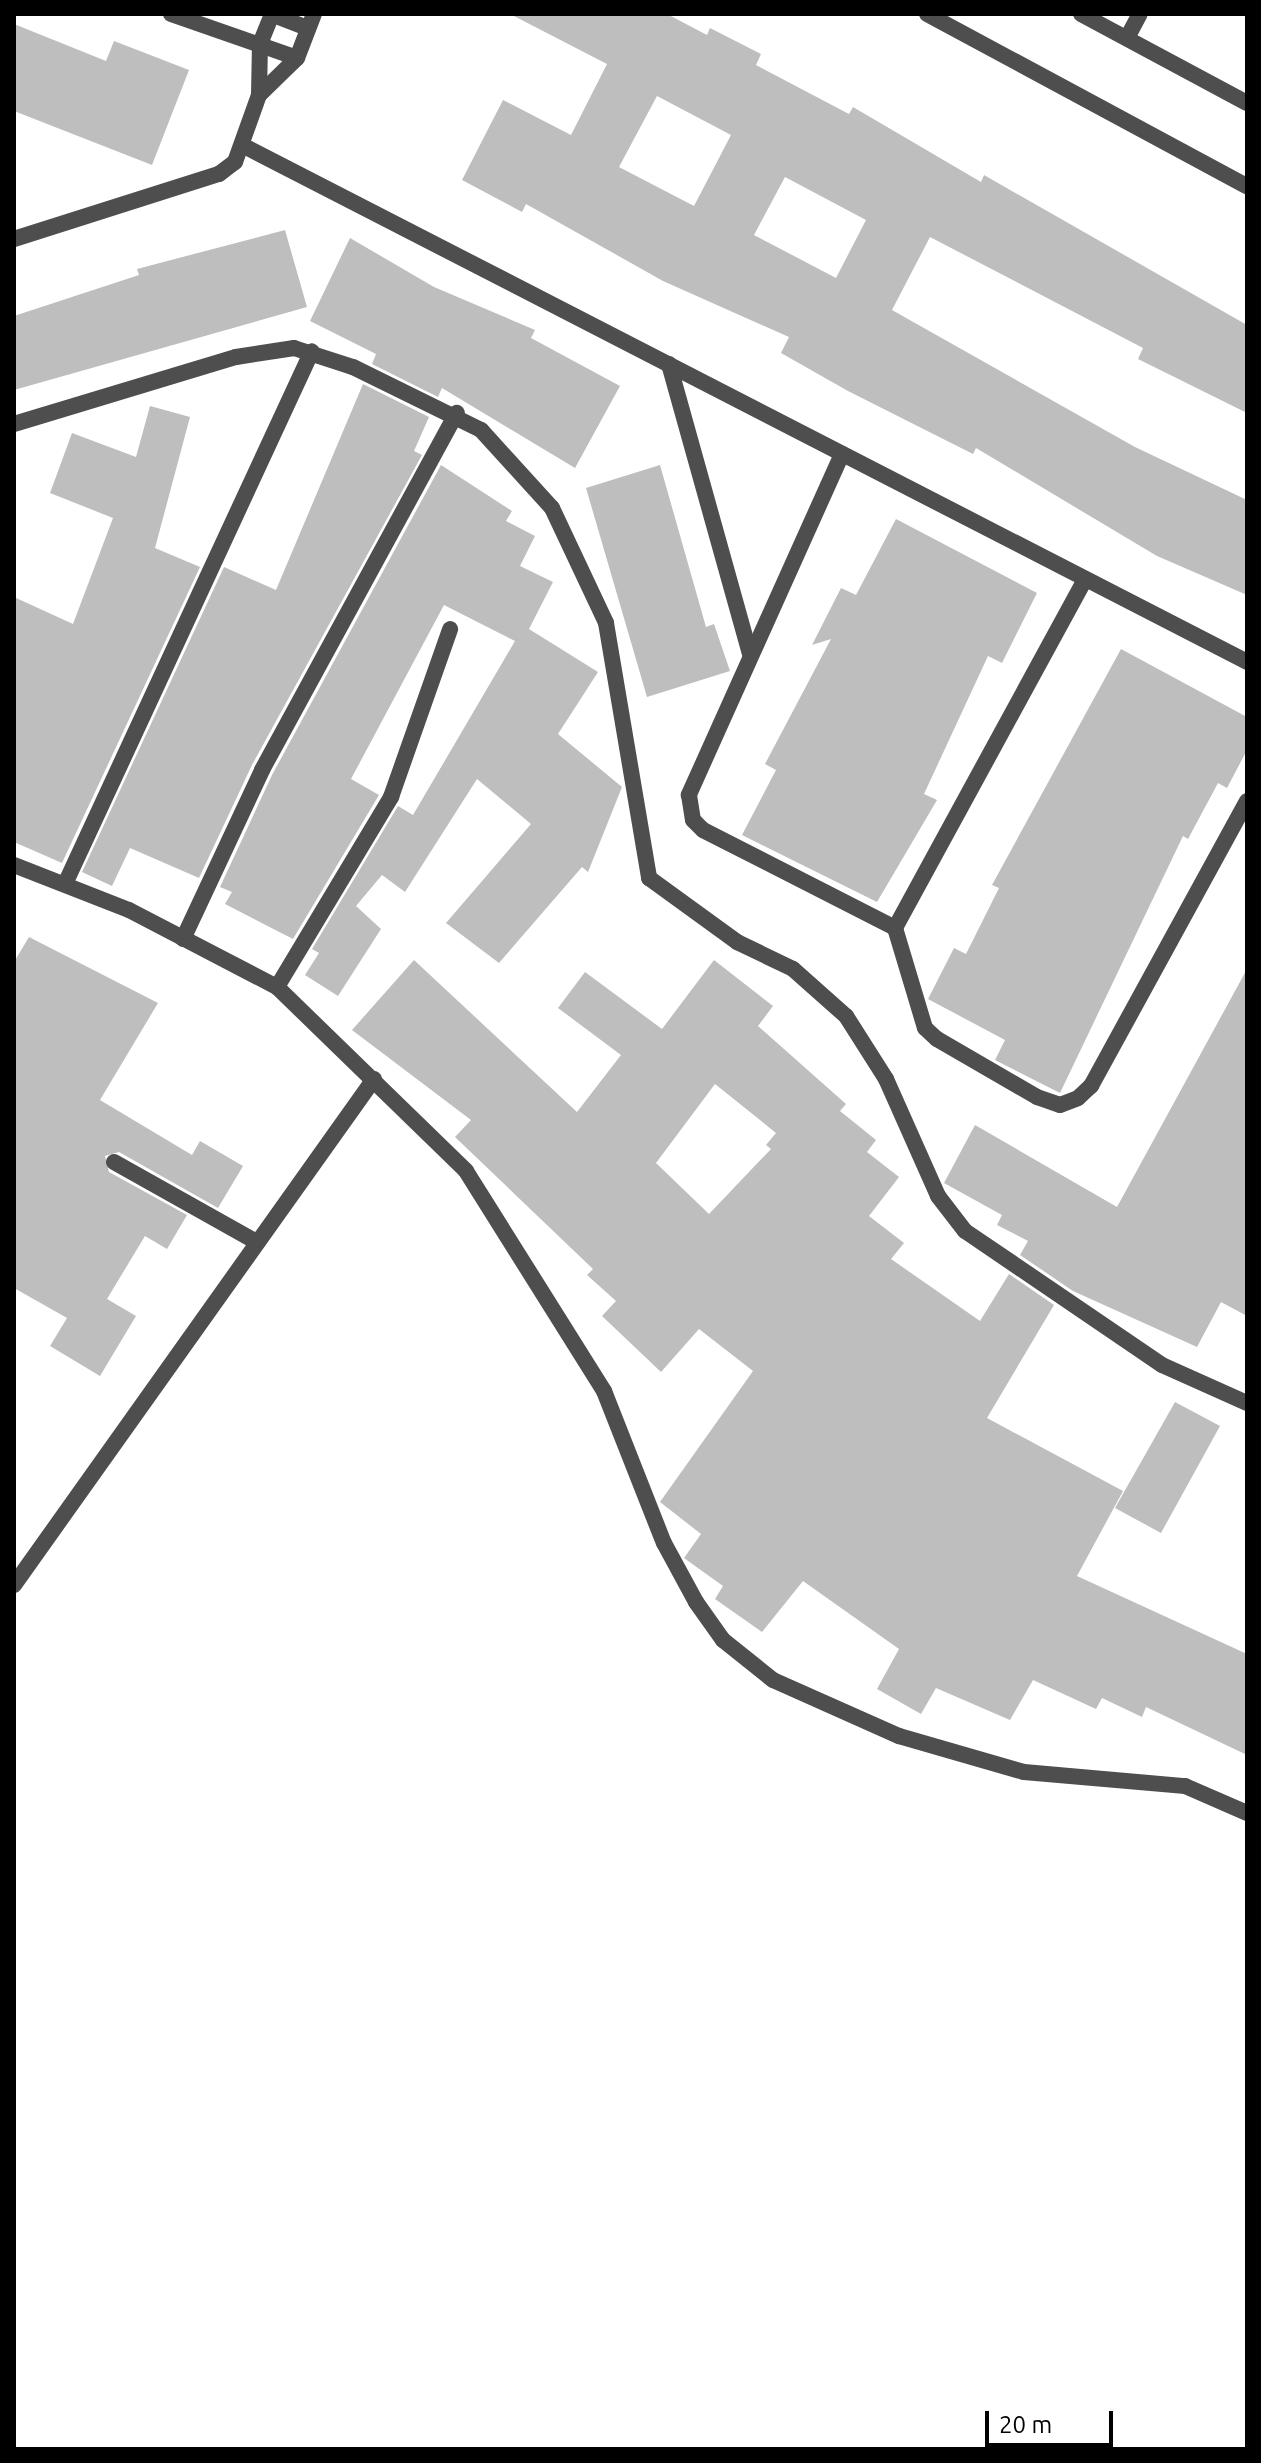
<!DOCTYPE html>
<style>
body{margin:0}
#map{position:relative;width:1261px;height:2463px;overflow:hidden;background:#fff;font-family:Ubuntu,sans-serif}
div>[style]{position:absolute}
.building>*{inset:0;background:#bebebe}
.service>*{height:16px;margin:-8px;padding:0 8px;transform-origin:8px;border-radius:8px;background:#4e4e4e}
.minor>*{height:16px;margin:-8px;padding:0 8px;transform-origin:8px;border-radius:8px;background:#4e4e4e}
.tertiary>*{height:16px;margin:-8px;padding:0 8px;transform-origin:8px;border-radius:8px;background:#4e4e4e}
span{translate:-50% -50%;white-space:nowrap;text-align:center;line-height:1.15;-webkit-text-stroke:8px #fff;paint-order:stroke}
.frame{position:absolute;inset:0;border:16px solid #000;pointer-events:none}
.scale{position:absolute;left:985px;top:2411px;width:128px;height:36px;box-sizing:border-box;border:4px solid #000;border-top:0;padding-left:10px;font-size:24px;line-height:28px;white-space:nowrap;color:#000;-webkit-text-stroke:6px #fff;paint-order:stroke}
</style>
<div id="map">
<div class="building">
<div style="clip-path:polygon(evenodd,510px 14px,667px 14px,707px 35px,710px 28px,761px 54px,756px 65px,849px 114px,853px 107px,981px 182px,984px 175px,1247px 325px,1247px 413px,1138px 359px,1143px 348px,930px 237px,892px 310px,1135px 447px,1247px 500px,1247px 595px,1157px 556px,976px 448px,973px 454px,848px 391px,781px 353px,789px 337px,663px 281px,526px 204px,522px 212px,462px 180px,503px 100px,571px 135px,607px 64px,510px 14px,657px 96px,731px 135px,694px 206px,619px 167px,657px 96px,510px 14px,785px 177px,866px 220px,836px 278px,754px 235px,785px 177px)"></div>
<div style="clip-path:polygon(14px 24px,106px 61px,114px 41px,189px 70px,152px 165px,14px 111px)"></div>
<div style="clip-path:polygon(285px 230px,307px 307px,14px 390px,14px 316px,139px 275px,137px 269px)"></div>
<div style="clip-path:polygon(350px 238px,434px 287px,535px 330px,531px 338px,620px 386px,575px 468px,442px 388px,438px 397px,372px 364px,376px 354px,310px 321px)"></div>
<div style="clip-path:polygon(363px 384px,429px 417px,414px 451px,422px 455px,252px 765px,199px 878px,130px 848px,112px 886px,82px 872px,224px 567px,276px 590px)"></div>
<div style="clip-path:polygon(150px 406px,190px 417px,155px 548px,200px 567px,62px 863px,14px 842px,14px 597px,73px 624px,113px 518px,50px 493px,72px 433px,136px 457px)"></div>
<div style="clip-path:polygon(441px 465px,512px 511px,506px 521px,535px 536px,520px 566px,553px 582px,529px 629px,598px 672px,558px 734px,622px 787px,588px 872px,582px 867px,499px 963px,446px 923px,531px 824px,477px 779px,405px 892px,382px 875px,356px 906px,381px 929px,338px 996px,305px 975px,319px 953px,312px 949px,398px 806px,413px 815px,515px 641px,444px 605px,351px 779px,379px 795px,293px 939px,225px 904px,232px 892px,220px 887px,272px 775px)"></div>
<div style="clip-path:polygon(660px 465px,706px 627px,714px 624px,730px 671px,647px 697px,586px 488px)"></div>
<div style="clip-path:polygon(896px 519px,1037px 593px,1002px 663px,988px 656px,924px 794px,937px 800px,877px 902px,742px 835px,776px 770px,765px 764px,831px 639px,812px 645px,841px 588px,856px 595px)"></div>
<div style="clip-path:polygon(1121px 649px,1247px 717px,1247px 750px,1227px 788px,1218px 783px,1188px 839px,1183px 836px,1060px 1093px,995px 1060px,1005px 1040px,928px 999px,954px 948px,966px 954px,999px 888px,992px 885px)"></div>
<div style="clip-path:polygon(29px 937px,158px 1003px,100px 1100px,192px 1155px,200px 1141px,243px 1166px,218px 1208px,119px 1152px,105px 1156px,109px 1172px,187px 1215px,167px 1249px,145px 1236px,107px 1299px,136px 1316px,100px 1376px,50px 1346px,67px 1318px,14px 1288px,14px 962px)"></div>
<div style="clip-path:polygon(evenodd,414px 960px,577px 1112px,621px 1055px,558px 1008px,585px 972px,662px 1029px,714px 960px,773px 1006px,758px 1026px,846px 1104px,840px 1111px,876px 1140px,867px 1152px,899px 1177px,869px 1216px,904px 1243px,891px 1259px,980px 1321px,1009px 1274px,1054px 1305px,987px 1418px,1123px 1491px,1077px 1576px,1247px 1654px,1247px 1755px,1146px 1707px,1142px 1717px,1102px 1698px,1096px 1709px,1033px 1680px,1010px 1720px,936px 1688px,921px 1714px,877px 1689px,899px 1649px,803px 1581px,762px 1632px,715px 1599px,723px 1586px,684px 1558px,701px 1534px,660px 1502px,753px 1371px,699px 1329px,661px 1372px,602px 1316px,616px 1301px,587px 1275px,593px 1269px,455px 1137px,471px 1120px,352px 1030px,414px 960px,715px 1084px,776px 1133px,766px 1145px,771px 1149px,709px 1214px,656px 1163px,715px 1084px)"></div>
<div style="clip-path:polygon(1247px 969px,1247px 1316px,1221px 1302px,1197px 1347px,1073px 1291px,1020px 1255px,1028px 1241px,997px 1225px,1002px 1215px,944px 1183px,975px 1125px,1117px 1207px)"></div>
<div style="clip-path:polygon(1175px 1402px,1220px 1426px,1161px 1533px,1115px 1508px)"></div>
</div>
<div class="service">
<div style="left:114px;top:1162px;width:162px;rotate:29.3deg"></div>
</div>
<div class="minor">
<div style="left:171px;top:14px;width:133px;rotate:19.2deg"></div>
<div style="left:271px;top:14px;width:39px;rotate:21deg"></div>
<div style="left:1127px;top:38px;width:27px;rotate:-62deg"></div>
<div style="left:259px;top:95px;width:53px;rotate:-44.2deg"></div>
<div style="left:297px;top:58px;width:47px;rotate:-68.9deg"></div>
<div style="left:244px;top:146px;width:1128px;rotate:27.22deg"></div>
<div style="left:14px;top:239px;width:215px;rotate:-17.6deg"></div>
<div style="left:219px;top:174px;width:20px;rotate:-37deg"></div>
<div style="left:235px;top:162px;width:71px;rotate:-70.3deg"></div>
<div style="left:259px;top:95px;width:51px;rotate:-88.9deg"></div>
<div style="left:260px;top:44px;width:32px;rotate:-68deg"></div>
<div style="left:669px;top:364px;width:301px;rotate:74.4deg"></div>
<div style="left:14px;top:424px;width:232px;rotate:-16.8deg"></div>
<div style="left:236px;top:357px;width:59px;rotate:-8.8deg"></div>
<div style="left:294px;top:348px;width:62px;rotate:17.9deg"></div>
<div style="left:353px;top:367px;width:143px;rotate:26.2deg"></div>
<div style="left:481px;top:430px;width:105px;rotate:47.7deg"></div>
<div style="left:552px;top:508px;width:127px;rotate:64.8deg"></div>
<div style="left:606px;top:623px;width:259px;rotate:80.4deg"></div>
<div style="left:649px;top:878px;width:109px;rotate:36deg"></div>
<div style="left:737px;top:942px;width:62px;rotate:25.7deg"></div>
<div style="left:793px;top:969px;width:71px;rotate:41.6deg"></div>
<div style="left:846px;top:1016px;width:75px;rotate:57.6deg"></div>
<div style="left:886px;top:1079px;width:128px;rotate:66deg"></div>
<div style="left:938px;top:1196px;width:44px;rotate:52.4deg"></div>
<div style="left:965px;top:1231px;width:238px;rotate:34.2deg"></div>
<div style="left:1162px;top:1365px;width:93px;rotate:24.1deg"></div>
<div style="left:842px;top:454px;width:374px;rotate:114.2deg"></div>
<div style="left:689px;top:795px;width:25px;rotate:81deg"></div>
<div style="left:693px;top:820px;width:14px;rotate:45deg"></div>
<div style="left:703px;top:830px;width:216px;rotate:27deg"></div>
<div style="left:895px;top:928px;width:397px;rotate:-61.4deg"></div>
<div style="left:14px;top:865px;width:123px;rotate:21.4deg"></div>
<div style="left:129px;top:910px;width:167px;rotate:27.5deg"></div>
<div style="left:277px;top:987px;width:264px;rotate:44.2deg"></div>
<div style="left:466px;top:1171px;width:260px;rotate:57.9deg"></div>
<div style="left:604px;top:1391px;width:163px;rotate:68.5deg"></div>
<div style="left:664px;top:1543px;width:67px;rotate:61.5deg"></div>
<div style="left:696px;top:1602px;width:47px;rotate:54.6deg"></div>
<div style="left:723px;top:1640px;width:64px;rotate:38.7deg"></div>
<div style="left:773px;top:1680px;width:138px;rotate:24deg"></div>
<div style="left:899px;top:1736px;width:130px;rotate:16.1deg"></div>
<div style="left:1024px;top:1772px;width:162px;rotate:5deg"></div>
<div style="left:1185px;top:1786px;width:68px;rotate:23.5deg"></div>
<div style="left:65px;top:884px;width:587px;rotate:-65.14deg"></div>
<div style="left:895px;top:928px;width:104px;rotate:73.3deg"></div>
<div style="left:925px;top:1028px;width:16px;rotate:43deg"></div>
<div style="left:937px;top:1039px;width:116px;rotate:30.1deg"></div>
<div style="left:1037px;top:1097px;width:24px;rotate:19deg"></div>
<div style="left:1060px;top:1105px;width:19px;rotate:-21deg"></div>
<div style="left:1078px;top:1098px;width:18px;rotate:-43deg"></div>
<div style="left:1091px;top:1086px;width:325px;rotate:-61.3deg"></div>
<div style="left:183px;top:939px;width:187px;rotate:-64.9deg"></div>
<div style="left:262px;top:770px;width:407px;rotate:-61.4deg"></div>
<div style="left:277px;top:987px;width:222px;rotate:-59deg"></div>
<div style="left:391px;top:797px;width:178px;rotate:-70.6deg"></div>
<div style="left:14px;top:1585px;width:621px;rotate:-54.57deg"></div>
</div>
<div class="tertiary">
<div style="left:927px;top:14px;width:363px;rotate:28.3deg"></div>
<div style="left:1081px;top:14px;width:188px;rotate:28.2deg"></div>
</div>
<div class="frame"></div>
<div class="scale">20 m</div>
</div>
